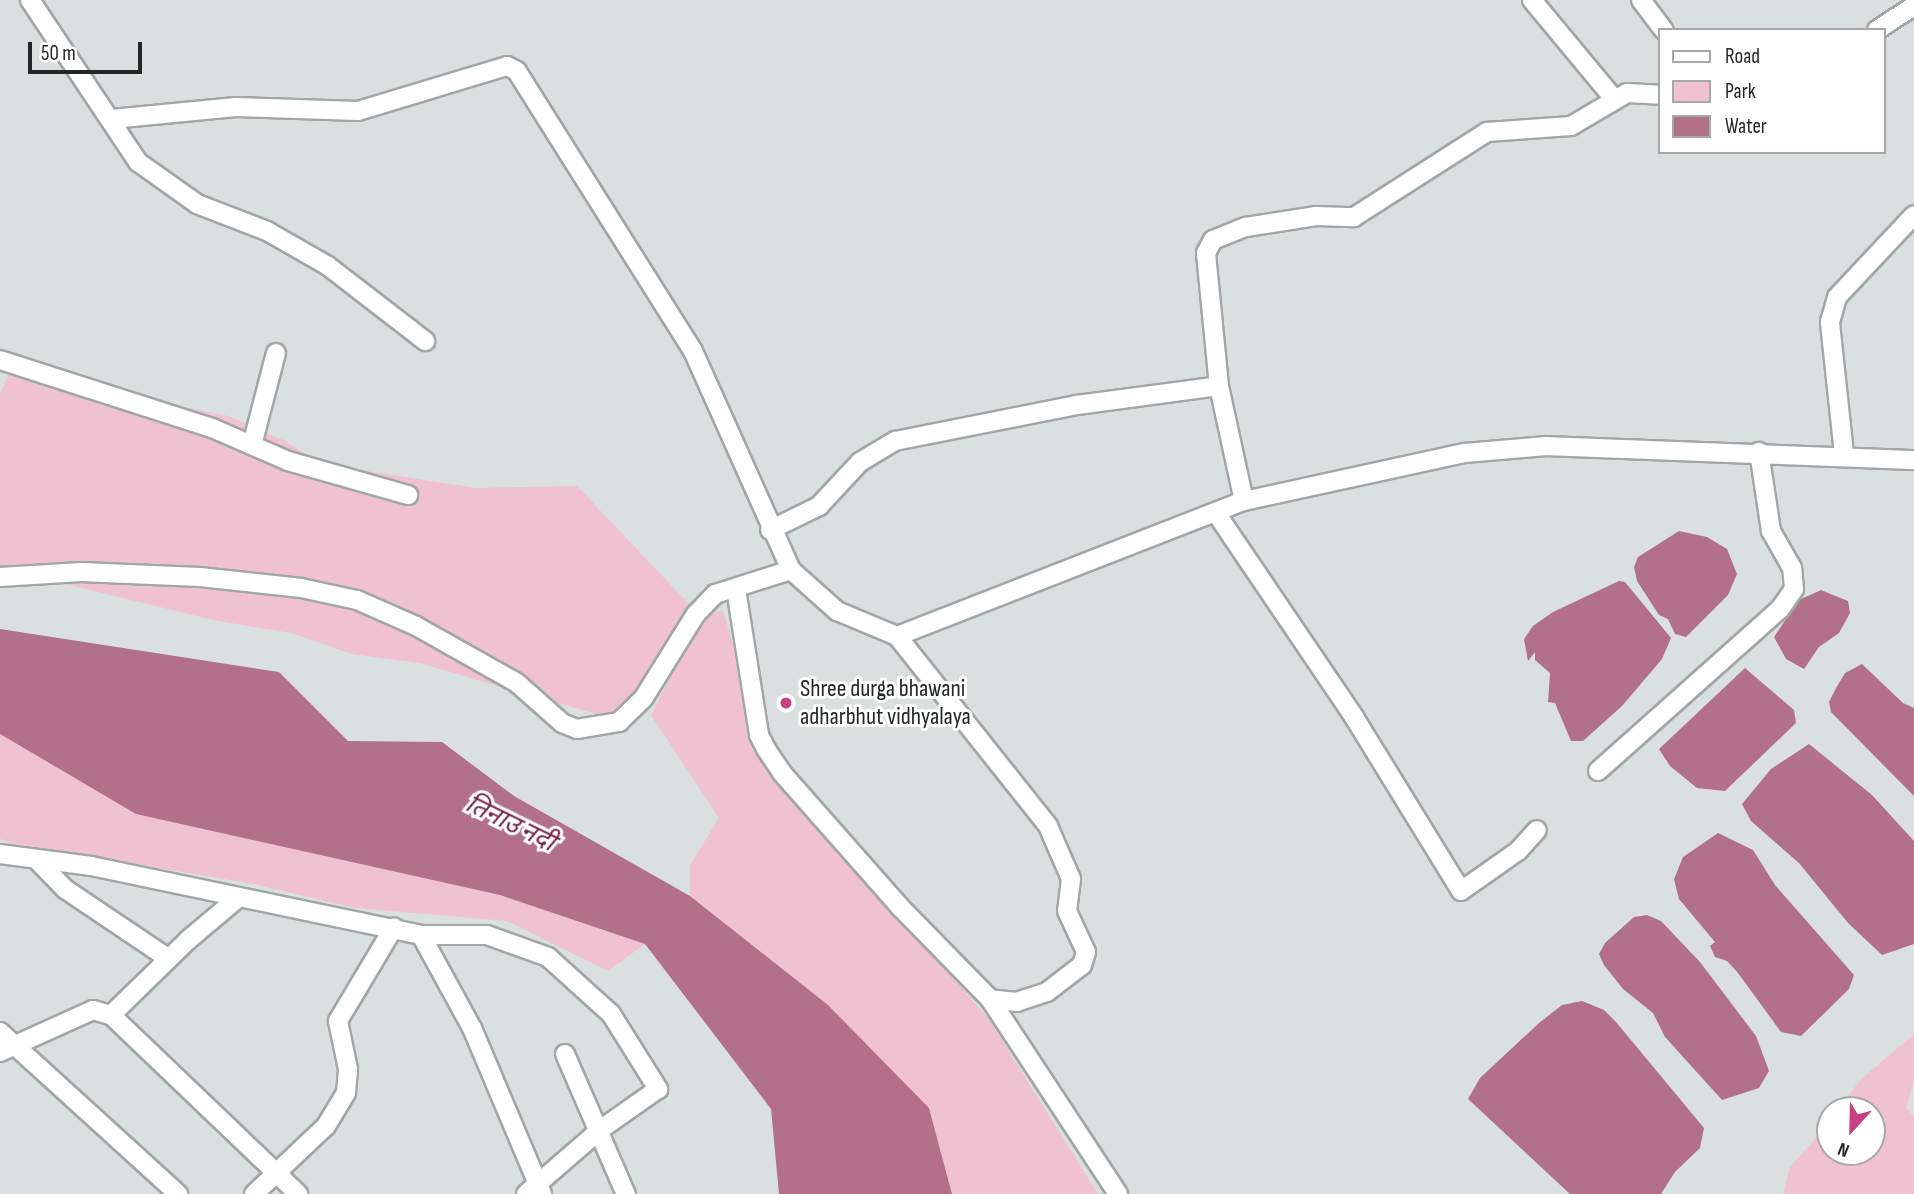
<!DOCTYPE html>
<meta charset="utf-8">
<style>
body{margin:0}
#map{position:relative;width:1914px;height:1194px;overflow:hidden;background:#dae0e0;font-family:"Sofia Sans Condensed","Noto Sans Devanagari",sans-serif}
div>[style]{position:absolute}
.green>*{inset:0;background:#f0c1d1}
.water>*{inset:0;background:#b27189}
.roads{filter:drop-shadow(2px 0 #a1a7a6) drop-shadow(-2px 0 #a1a7a6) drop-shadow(0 2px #a1a7a6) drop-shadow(0 -2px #a1a7a6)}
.minor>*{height:18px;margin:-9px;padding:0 9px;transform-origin:9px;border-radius:9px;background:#fff}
.dots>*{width:19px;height:19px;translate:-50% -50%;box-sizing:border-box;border:4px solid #fff;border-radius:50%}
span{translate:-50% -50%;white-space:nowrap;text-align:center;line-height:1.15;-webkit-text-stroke:6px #fff;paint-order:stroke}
.poi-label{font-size:24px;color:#242626}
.left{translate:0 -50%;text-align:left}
.water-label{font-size:26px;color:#742448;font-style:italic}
.legend{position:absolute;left:1658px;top:28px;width:228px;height:126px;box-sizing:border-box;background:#fff;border:2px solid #a7a8a8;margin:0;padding:9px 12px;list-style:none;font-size:21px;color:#242626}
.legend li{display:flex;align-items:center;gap:14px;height:35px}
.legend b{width:35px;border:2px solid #a7a8a8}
.north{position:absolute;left:1816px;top:1096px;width:70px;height:70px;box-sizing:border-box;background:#fff;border:2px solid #a7a8a8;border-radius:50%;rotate:202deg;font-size:19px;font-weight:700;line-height:28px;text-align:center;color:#242626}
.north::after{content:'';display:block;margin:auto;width:24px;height:32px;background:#c8407f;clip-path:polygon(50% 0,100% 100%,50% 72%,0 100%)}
.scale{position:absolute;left:28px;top:42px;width:114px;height:32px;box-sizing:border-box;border:4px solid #242626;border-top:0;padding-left:9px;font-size:21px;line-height:24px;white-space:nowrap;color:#242626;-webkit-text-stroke:5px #fff;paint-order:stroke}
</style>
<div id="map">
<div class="green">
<div style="clip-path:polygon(16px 360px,143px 399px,228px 416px,283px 440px,321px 464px,476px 488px,577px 486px,689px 604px,657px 668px,610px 718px,419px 663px,352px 654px,291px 633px,213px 620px,0 568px,0 393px)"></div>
<div style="clip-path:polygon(723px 610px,746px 690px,806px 809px,988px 1018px,1098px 1194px,952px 1194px,929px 1108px,828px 1005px,690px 896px,690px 865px,719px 818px,651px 715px,701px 618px)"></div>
<div style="clip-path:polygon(0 734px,136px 814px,500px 895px,645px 944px,608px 971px,507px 921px,355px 908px,253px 884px,11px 843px,0 839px)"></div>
<div style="clip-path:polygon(1914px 1034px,1914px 1080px,1906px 1108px,1914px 1116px,1914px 1194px,1783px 1194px,1790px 1167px,1830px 1122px,1830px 1152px,1872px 1152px,1872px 1110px,1838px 1110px,1861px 1079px)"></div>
</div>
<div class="water">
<div style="clip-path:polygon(1679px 531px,1707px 537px,1727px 549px,1737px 574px,1728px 595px,1686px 637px,1675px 634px,1668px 619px,1659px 615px,1637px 581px,1634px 567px,1638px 557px)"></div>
<div style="clip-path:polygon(1619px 581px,1625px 582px,1671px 638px,1662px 659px,1622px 706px,1583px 741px,1571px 741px,1555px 703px,1548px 702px,1550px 673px,1535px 660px,1535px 652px,1528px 661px,1524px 639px,1533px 626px,1553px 612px)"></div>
<div style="clip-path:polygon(1821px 590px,1848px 601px,1850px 613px,1839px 633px,1819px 647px,1804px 669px,1786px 659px,1774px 637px,1799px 600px)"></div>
<div style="clip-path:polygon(0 629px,279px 672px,348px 741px,442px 742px,514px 796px,690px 896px,828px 1005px,929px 1108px,952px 1194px,779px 1194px,771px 1109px,645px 944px,500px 895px,136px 814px,0 734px)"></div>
<div style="clip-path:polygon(1862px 664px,1903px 703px,1914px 708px,1914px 796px,1831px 712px,1829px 702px,1836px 688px,1845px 673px)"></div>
<div style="clip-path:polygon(1745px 668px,1794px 710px,1796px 723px,1725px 791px,1697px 788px,1670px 766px,1659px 749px)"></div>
<div style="clip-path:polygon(1809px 744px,1872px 795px,1914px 841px,1914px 944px,1882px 955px,1848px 923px,1799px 863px,1751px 821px,1742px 804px,1771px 769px)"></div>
<div style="clip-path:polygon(1718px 833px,1753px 850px,1775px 885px,1854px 975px,1849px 989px,1801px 1036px,1781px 1032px,1738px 973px,1727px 961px,1715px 957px,1710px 946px,1715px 942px,1679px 899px,1674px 879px,1683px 857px)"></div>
<div style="clip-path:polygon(1647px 915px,1661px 921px,1700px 962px,1756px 1036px,1769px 1071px,1759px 1088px,1722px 1100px,1665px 1037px,1653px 1013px,1623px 989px,1604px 965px,1599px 954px,1605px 943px,1634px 917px)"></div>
<div style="clip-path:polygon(1582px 1001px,1604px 1010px,1616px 1022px,1704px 1128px,1700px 1148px,1675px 1172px,1661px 1194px,1570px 1194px,1468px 1099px,1480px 1078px,1539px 1023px,1562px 1005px)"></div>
</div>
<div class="roads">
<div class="minor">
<div style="left:30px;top:0;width:195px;rotate:56.3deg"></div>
<div style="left:138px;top:162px;width:72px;rotate:35.4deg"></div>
<div style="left:197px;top:204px;width:75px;rotate:21.1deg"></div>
<div style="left:267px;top:231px;width:70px;rotate:29.8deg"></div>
<div style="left:328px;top:266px;width:123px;rotate:37.7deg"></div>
<div style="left:1532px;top:0;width:130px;rotate:50.3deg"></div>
<div style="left:1641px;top:0;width:38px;rotate:53deg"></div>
<div style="left:1877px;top:30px;width:44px;rotate:-33deg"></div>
<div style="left:0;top:360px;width:223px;rotate:17.8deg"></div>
<div style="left:212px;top:428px;width:83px;rotate:23.5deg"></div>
<div style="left:288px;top:461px;width:125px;rotate:15.8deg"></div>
<div style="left:252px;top:445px;width:95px;rotate:-75.4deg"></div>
<div style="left:1844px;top:454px;width:133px;rotate:-96.1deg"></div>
<div style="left:1830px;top:322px;width:26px;rotate:-74deg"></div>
<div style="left:1837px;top:297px;width:112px;rotate:-46.8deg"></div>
<div style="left:1244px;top:501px;width:118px;rotate:-102.3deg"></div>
<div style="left:1219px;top:386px;width:134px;rotate:-95.6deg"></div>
<div style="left:1206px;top:253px;width:15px;rotate:-62deg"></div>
<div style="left:1213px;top:240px;width:35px;rotate:-22deg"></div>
<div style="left:1246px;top:227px;width:71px;rotate:-8.9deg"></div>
<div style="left:1316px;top:216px;width:38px;rotate:2deg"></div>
<div style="left:1354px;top:217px;width:158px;rotate:-32.6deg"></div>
<div style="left:1487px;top:132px;width:84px;rotate:-4.1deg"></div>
<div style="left:1571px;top:126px;width:65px;rotate:-30.5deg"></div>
<div style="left:1627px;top:93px;width:33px;rotate:3deg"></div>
<div style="left:1216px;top:513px;width:246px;rotate:55.9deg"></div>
<div style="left:1354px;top:717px;width:204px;rotate:58.4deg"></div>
<div style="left:1461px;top:891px;width:70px;rotate:-35.1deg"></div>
<div style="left:1518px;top:851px;width:28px;rotate:-48deg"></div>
<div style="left:770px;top:530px;width:55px;rotate:-26.1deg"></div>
<div style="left:819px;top:506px;width:60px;rotate:-47deg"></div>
<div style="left:860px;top:462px;width:41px;rotate:-31deg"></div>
<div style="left:895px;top:441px;width:186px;rotate:-11.2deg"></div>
<div style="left:1077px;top:405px;width:143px;rotate:-7.6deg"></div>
<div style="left:791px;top:570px;width:62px;rotate:41.7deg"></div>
<div style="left:837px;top:611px;width:65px;rotate:22.6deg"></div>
<div style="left:897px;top:636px;width:372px;rotate:-21.3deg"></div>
<div style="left:1244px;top:501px;width:226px;rotate:-12.3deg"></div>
<div style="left:1465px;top:453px;width:82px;rotate:-4.9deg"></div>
<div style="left:1547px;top:446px;width:367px;rotate:2.2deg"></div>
<div style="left:0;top:577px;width:81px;rotate:-3.5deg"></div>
<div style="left:81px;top:572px;width:119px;rotate:2.4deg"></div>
<div style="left:200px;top:577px;width:102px;rotate:6.2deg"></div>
<div style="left:301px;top:588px;width:57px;rotate:12.1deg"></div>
<div style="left:357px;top:600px;width:64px;rotate:23.8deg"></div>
<div style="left:416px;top:626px;width:116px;rotate:29.4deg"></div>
<div style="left:517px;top:683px;width:60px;rotate:41.6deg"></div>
<div style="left:562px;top:723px;width:16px;rotate:22deg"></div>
<div style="left:577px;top:729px;width:43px;rotate:-9.5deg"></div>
<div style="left:619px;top:722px;width:33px;rotate:-44deg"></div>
<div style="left:643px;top:699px;width:100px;rotate:-58.1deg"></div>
<div style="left:696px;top:614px;width:28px;rotate:-46deg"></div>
<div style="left:715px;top:594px;width:80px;rotate:-17.5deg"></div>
<div style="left:791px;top:570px;width:240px;rotate:-114.1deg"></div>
<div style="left:693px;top:351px;width:331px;rotate:-122.2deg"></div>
<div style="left:517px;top:71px;width:11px;rotate:-153deg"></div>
<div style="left:507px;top:66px;width:156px;rotate:163.2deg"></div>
<div style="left:358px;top:111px;width:122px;rotate:-178.1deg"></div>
<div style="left:236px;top:107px;width:125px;rotate:174.5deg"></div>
<div style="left:736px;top:589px;width:148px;rotate:81deg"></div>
<div style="left:759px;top:735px;width:16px;rotate:63deg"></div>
<div style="left:766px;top:749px;width:29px;rotate:56deg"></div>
<div style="left:782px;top:773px;width:179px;rotate:48.6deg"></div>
<div style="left:900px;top:907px;width:129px;rotate:45.6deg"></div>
<div style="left:990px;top:999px;width:233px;rotate:56.7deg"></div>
<div style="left:897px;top:636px;width:243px;rotate:51.5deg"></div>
<div style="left:1048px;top:826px;width:58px;rotate:66.5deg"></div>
<div style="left:1071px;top:879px;width:32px;rotate:97deg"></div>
<div style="left:1067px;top:911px;width:45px;rotate:65.1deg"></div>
<div style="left:1086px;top:952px;width:14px;rotate:107deg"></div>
<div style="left:1082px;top:965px;width:44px;rotate:142.4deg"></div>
<div style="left:1047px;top:992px;width:32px;rotate:162deg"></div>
<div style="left:1017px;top:1002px;width:27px;rotate:-174deg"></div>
<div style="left:1598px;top:771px;width:244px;rotate:-41.7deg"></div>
<div style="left:1780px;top:609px;width:24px;rotate:-55deg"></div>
<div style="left:1794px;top:589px;width:21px;rotate:-95deg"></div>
<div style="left:1792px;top:568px;width:43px;rotate:-119.6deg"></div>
<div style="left:1771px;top:531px;width:80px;rotate:-98.6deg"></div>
<div style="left:0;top:854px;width:92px;rotate:7.5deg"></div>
<div style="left:91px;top:866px;width:337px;rotate:11.8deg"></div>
<div style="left:421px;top:935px;width:66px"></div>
<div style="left:487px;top:935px;width:65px;rotate:19.8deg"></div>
<div style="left:548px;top:957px;width:85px;rotate:42.1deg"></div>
<div style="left:611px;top:1014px;width:89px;rotate:57.9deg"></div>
<div style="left:658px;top:1089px;width:70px;rotate:144.9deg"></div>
<div style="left:601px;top:1129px;width:99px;rotate:139.1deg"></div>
<div style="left:37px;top:860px;width:40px;rotate:46deg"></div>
<div style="left:65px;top:889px;width:125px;rotate:33.9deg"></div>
<div style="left:421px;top:935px;width:106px;rotate:61.3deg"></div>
<div style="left:472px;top:1028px;width:180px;rotate:67.1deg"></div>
<div style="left:111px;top:1015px;width:259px;rotate:43.7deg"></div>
<div style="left:0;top:1032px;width:241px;rotate:42.3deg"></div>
<div style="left:0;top:1052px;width:102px;rotate:-24.3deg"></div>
<div style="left:93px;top:1010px;width:19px;rotate:16deg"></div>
<div style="left:111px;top:1015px;width:107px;rotate:-44.2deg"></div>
<div style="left:188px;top:940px;width:65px;rotate:-40deg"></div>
<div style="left:565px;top:1054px;width:153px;rotate:66.5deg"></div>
<div style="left:254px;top:1194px;width:99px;rotate:-43.4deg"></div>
<div style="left:326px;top:1126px;width:39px;rotate:-59deg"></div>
<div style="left:346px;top:1093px;width:24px;rotate:-85deg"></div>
<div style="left:348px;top:1069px;width:49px;rotate:-101.8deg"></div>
<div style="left:338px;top:1021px;width:109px;rotate:-59.2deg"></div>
</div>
</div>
<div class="dots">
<div style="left:786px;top:703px;background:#c8407f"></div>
</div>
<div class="poi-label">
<span class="left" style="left:800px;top:703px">Shree durga bhawani<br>adharbhut vidhyalaya</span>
</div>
<div class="water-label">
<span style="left:510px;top:824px;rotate:26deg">तिनाउ नदी</span>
</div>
<ul class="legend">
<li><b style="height:9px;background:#fff"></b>Road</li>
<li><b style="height:19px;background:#f0c1d1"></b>Park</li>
<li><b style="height:19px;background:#b27189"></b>Water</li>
</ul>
<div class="north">N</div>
<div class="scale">50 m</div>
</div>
